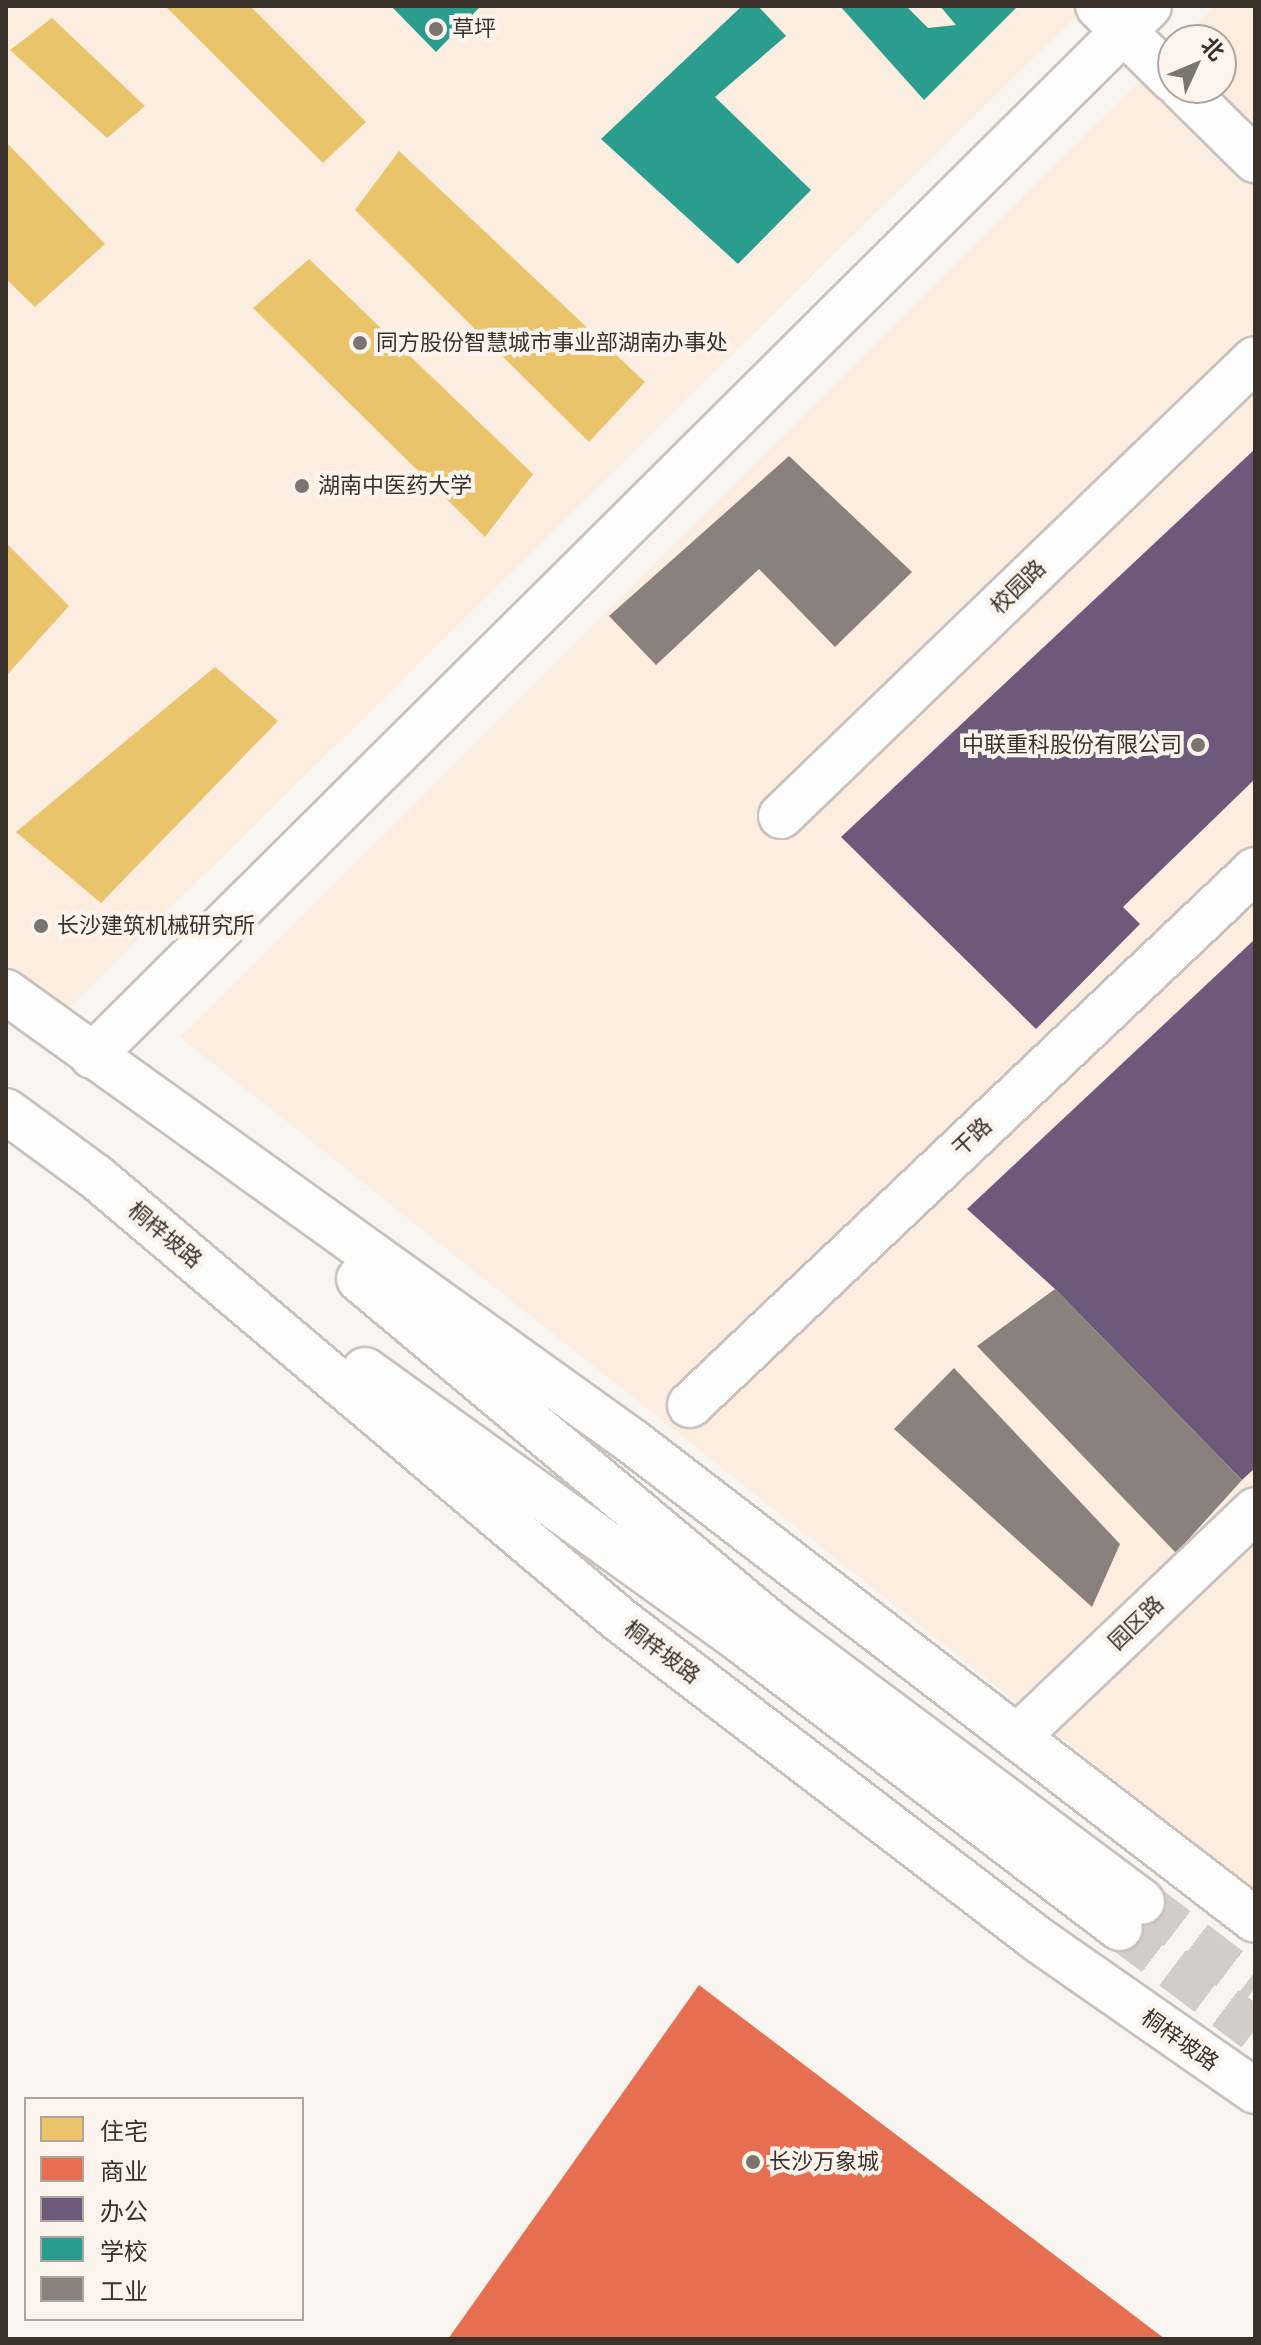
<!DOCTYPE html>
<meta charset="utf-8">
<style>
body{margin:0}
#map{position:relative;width:1261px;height:2345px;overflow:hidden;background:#f8f4f0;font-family:"PT Sans Narrow","Noto Sans SC",sans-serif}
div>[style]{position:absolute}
.built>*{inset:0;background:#fcede1}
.homes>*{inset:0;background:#e9c46a}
.shops>*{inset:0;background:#e76f51}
.offices>*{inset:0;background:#6d597a}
.schools>*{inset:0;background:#2a9d8f}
.industry>*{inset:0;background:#8a817c}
.primary-tunnel>*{height:44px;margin-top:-22px;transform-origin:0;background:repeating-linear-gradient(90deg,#d2cdc8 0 44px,transparent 0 66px)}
.roads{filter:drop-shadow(2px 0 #c8c1bc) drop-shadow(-2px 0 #c8c1bc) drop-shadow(0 2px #c8c1bc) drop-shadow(0 -2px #c8c1bc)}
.street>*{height:44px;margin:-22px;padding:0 22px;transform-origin:22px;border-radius:22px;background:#fefdfd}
.primary>*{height:44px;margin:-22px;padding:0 22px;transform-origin:22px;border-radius:22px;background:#fefdfd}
.dots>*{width:22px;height:22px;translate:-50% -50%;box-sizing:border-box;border:4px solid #fcf3ec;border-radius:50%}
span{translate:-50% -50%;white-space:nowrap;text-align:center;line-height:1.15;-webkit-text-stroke:8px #fcf3ec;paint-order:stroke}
.poi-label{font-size:22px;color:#3a312a}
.left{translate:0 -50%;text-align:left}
.right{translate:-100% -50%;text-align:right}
.street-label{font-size:22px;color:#3a312a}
.frame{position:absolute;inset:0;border:8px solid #3a312a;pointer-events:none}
.legend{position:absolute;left:24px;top:2097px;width:280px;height:224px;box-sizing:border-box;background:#fcf3ec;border:2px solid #aea59e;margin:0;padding:10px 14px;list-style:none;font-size:24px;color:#3a312a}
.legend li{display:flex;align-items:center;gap:16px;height:40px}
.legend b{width:40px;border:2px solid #aea59e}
.north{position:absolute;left:1157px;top:24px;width:80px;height:80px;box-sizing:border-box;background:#fcf3ec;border:2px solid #aea59e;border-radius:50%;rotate:46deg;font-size:22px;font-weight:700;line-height:32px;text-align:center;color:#3a312a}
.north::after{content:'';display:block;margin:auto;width:28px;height:36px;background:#7c756f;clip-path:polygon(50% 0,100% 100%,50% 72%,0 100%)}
</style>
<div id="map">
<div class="built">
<div style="clip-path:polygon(6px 6px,1086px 6px,65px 1012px,6px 967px)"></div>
<div style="clip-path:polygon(1215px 6px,1255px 6px,1255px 1892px,180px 1037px,1173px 48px,1173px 88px,1221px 88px,1221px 40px,1181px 40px)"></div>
</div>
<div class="homes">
<div style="clip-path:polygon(165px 6px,250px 6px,366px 122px,323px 163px)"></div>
<div style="clip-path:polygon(52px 18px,145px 106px,107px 138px,10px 50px)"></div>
<div style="clip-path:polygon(6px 142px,105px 244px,35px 307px,6px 279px)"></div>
<div style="clip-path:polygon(399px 151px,645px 382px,589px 442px,355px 210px)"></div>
<div style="clip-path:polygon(309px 259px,533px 474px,485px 537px,253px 308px)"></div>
<div style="clip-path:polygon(6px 543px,69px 606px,6px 676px)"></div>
<div style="clip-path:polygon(215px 667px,278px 721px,101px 903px,16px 832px)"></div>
</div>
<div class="shops">
<div style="clip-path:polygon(699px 1985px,1165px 2339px,448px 2339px)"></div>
</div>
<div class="offices">
<div style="clip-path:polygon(1255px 449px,1255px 779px,1123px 907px,1140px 924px,1036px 1029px,841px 837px)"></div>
<div style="clip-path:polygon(1255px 939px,1255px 1468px,1242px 1480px,1055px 1289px,967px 1209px)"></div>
</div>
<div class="schools">
<div style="clip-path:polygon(391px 6px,481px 6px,436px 52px)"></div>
<div style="clip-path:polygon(742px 6px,758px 6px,786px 36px,715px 97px,811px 190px,738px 264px,601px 139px)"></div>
<div style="clip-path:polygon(840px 6px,906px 6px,928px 28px,956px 25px,940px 6px,1018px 6px,924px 100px)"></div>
</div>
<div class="industry">
<div style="clip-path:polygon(789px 456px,912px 572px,835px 647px,759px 569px,656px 665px,609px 616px)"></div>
<div style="clip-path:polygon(1055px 1289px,1242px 1480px,1176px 1553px,977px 1346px)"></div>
<div style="clip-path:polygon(954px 1368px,1120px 1544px,1092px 1607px,894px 1429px)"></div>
</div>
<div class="primary-tunnel">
<div style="left:1142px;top:1902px;width:142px;rotate:37.3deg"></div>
<div style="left:1120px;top:1928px;width:169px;rotate:37.1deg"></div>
</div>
<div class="roads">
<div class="street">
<div style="left:1098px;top:6px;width:105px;rotate:44.6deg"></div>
<div style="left:1182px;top:88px;width:103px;rotate:44.6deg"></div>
<div style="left:781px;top:816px;width:658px;rotate:-43.95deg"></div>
<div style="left:92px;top:1056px;width:1490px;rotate:-44.81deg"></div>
<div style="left:690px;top:1405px;width:778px;rotate:-43.44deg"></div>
<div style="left:1017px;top:1737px;width:329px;rotate:-43.6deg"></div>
</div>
<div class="primary">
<div style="left:6px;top:992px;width:772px;rotate:35.67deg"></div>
<div style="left:633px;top:1442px;width:784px;rotate:37.54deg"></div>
<div style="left:6px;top:1111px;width:112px;rotate:36.3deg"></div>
<div style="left:96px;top:1177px;width:686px;rotate:40.21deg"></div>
<div style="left:620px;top:1620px;width:529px;rotate:37.39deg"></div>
<div style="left:1040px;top:1941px;width:262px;rotate:34.9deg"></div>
<div style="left:359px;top:1279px;width:544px;rotate:39.93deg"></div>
<div style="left:776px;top:1628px;width:457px;rotate:36.8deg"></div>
<div style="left:365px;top:1370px;width:461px;rotate:35.7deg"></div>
<div style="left:739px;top:1639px;width:478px;rotate:37.2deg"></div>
</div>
</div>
<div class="dots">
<div style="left:436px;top:29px;background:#7c756f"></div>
<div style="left:360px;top:343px;background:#7c756f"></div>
<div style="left:302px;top:486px;background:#7c756f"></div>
<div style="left:1198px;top:745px;background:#7c756f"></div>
<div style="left:41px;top:926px;background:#7c756f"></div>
<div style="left:753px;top:2162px;background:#7c756f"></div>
</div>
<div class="poi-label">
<span class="left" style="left:452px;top:29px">草坪</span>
<span class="left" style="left:376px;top:343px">同方股份智慧城市事业部湖南办事处</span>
<span class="left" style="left:318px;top:486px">湖南中医药大学</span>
<span class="right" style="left:1182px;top:745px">中联重科股份有限公司</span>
<span class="left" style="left:57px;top:926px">长沙建筑机械研究所</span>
<span class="left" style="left:769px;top:2162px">长沙万象城</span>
</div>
<div class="street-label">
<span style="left:1018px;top:587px;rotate:-44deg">校园路</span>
<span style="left:972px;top:1137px;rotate:-43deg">干路</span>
<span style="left:165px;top:1235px;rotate:40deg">桐梓坡路</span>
<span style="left:1136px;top:1623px;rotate:-44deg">园区路</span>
<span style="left:662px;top:1652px;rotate:37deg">桐梓坡路</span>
<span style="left:1180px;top:2040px;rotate:35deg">桐梓坡路</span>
</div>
<div class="frame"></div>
<ul class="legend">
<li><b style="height:22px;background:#e9c46a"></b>住宅</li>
<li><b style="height:22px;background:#e76f51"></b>商业</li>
<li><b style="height:22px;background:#6d597a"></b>办公</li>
<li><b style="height:22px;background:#2a9d8f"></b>学校</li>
<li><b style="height:22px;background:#8a817c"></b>工业</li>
</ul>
<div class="north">北</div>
</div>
